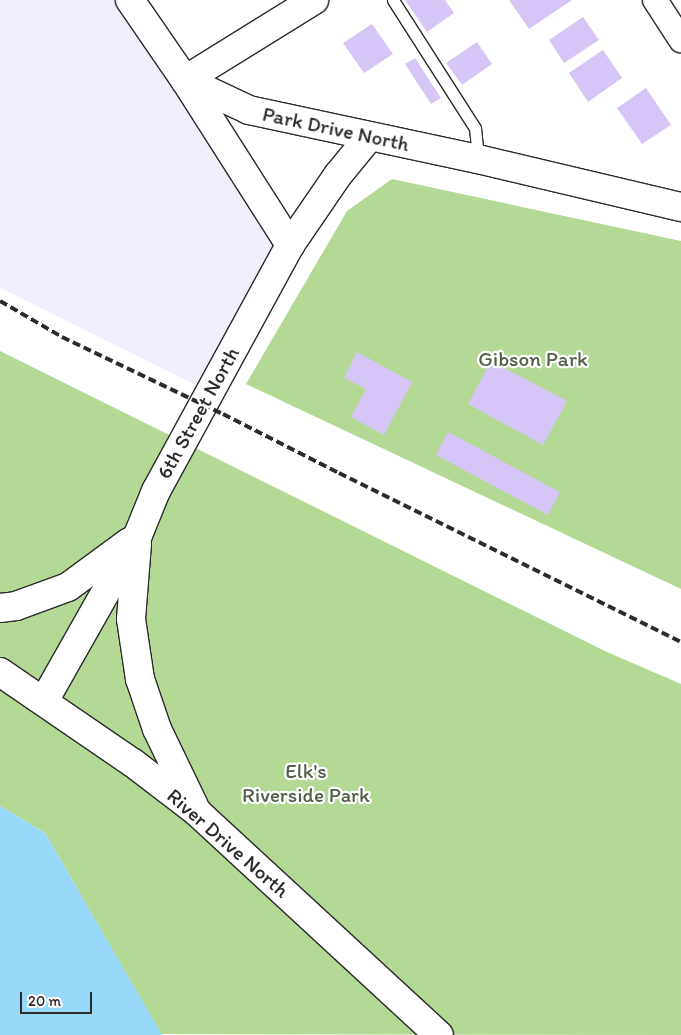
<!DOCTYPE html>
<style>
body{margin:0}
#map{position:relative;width:681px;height:1035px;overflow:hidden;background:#fff;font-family:Itim,sans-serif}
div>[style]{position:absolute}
.built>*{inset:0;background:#f3eefd}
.green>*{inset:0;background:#b3d994}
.water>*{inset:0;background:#98d8fa}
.building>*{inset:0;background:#d6c6f8}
.roads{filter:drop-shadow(1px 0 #2b2b2b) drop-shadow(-1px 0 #2b2b2b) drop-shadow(0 1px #2b2b2b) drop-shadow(0 -1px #2b2b2b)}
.lane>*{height:11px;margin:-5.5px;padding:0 5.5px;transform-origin:5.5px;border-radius:5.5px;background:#fff}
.street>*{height:24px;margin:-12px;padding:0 12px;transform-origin:12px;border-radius:12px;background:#fff}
.secondary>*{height:28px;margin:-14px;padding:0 14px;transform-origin:14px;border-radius:14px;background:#fff}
.rail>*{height:4px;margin-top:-2px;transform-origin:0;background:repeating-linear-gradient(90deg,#2b2b2b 0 8px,transparent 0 12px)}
span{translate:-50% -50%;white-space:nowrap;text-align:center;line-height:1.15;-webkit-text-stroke:4.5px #fff;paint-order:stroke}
.street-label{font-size:21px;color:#2b2b2b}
.park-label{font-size:21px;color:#545f4a}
.scale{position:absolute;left:20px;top:992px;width:72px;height:22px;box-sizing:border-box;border:2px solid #2b2b2b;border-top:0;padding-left:6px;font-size:15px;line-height:18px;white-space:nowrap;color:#2b2b2b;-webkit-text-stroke:4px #fff;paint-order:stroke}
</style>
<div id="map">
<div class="built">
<div style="clip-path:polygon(0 0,128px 0,290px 245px,210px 392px,0 288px)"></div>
</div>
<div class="green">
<div style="clip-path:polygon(392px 179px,681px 241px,681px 589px,246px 384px,347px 211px)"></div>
<div style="clip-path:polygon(0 351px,607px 652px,681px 684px,681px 1035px,161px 1034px,45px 833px,0 806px)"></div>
</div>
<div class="water">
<div style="clip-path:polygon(0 806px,45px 833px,162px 1035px,0 1035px)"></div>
</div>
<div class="building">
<div style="clip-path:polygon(405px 0,445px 0,454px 13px,427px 32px)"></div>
<div style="clip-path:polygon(509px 0,572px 0,529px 29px)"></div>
<div style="clip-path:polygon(583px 17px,599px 40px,564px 63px,549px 40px)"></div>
<div style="clip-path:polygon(372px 24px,393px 54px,364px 73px,343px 43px)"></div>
<div style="clip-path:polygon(477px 42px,492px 64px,462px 85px,446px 63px)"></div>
<div style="clip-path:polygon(603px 50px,622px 78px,588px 102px,569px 73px)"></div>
<div style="clip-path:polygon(415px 58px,441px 98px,431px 104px,405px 64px)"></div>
<div style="clip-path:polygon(646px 88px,671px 125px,642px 144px,617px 108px)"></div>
<div style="clip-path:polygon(357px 352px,412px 382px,384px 435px,351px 417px,366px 389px,344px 378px)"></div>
<div style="clip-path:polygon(491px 361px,567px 401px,543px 445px,468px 404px)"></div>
<div style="clip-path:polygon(448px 432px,560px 492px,548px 515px,436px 455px)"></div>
</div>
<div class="roads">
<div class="lane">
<div style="left:393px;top:0;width:152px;rotate:57.4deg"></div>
<div style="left:475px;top:128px;width:31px;rotate:84deg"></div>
</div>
<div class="street">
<div style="left:655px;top:0;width:48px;rotate:57deg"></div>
</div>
<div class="secondary">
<div style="left:130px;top:0;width:97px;rotate:55.5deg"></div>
<div style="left:185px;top:80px;width:196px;rotate:57.5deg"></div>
<div style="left:185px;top:80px;width:71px;rotate:25.1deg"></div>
<div style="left:249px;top:110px;width:234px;rotate:12.1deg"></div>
<div style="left:478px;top:159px;width:209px;rotate:13.3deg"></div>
<div style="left:185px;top:80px;width:152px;rotate:-31.8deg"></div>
<div style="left:137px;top:544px;width:75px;rotate:94.6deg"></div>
<div style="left:131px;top:619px;width:61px;rotate:81.5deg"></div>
<div style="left:140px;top:679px;width:53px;rotate:71.2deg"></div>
<div style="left:157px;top:729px;width:85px;rotate:64.3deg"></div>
<div style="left:0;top:608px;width:16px;rotate:-7deg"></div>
<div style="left:16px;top:606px;width:55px;rotate:-20.1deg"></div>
<div style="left:68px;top:587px;width:76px;rotate:-36.4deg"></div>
<div style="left:0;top:672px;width:161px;rotate:34.4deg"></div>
<div style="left:133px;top:763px;width:81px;rotate:37.4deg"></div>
<div style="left:197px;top:812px;width:329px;rotate:42.7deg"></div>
<div style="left:44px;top:701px;width:191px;rotate:-60.5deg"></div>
<div style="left:138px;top:535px;width:48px;rotate:-67.8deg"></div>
<div style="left:156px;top:491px;width:280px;rotate:-61.4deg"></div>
<div style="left:290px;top:245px;width:85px;rotate:-55.6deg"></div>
<div style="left:338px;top:175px;width:49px;rotate:-50.8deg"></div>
</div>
</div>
<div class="rail">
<div style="left:0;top:301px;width:72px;rotate:30.1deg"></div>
<div style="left:62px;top:337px;width:178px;rotate:25.6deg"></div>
<div style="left:223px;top:414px;width:130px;rotate:27deg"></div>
<div style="left:339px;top:473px;width:381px;rotate:26.3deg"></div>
</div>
<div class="street-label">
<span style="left:336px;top:129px;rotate:12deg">Park Drive North</span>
<span style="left:198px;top:413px;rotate:-61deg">6th Street North</span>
<span style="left:228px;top:843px;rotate:41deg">River Drive North</span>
</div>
<div class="park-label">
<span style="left:533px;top:359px">Gibson Park</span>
<span style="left:306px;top:783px">Elk's<br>Riverside Park</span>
</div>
<div class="scale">20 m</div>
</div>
